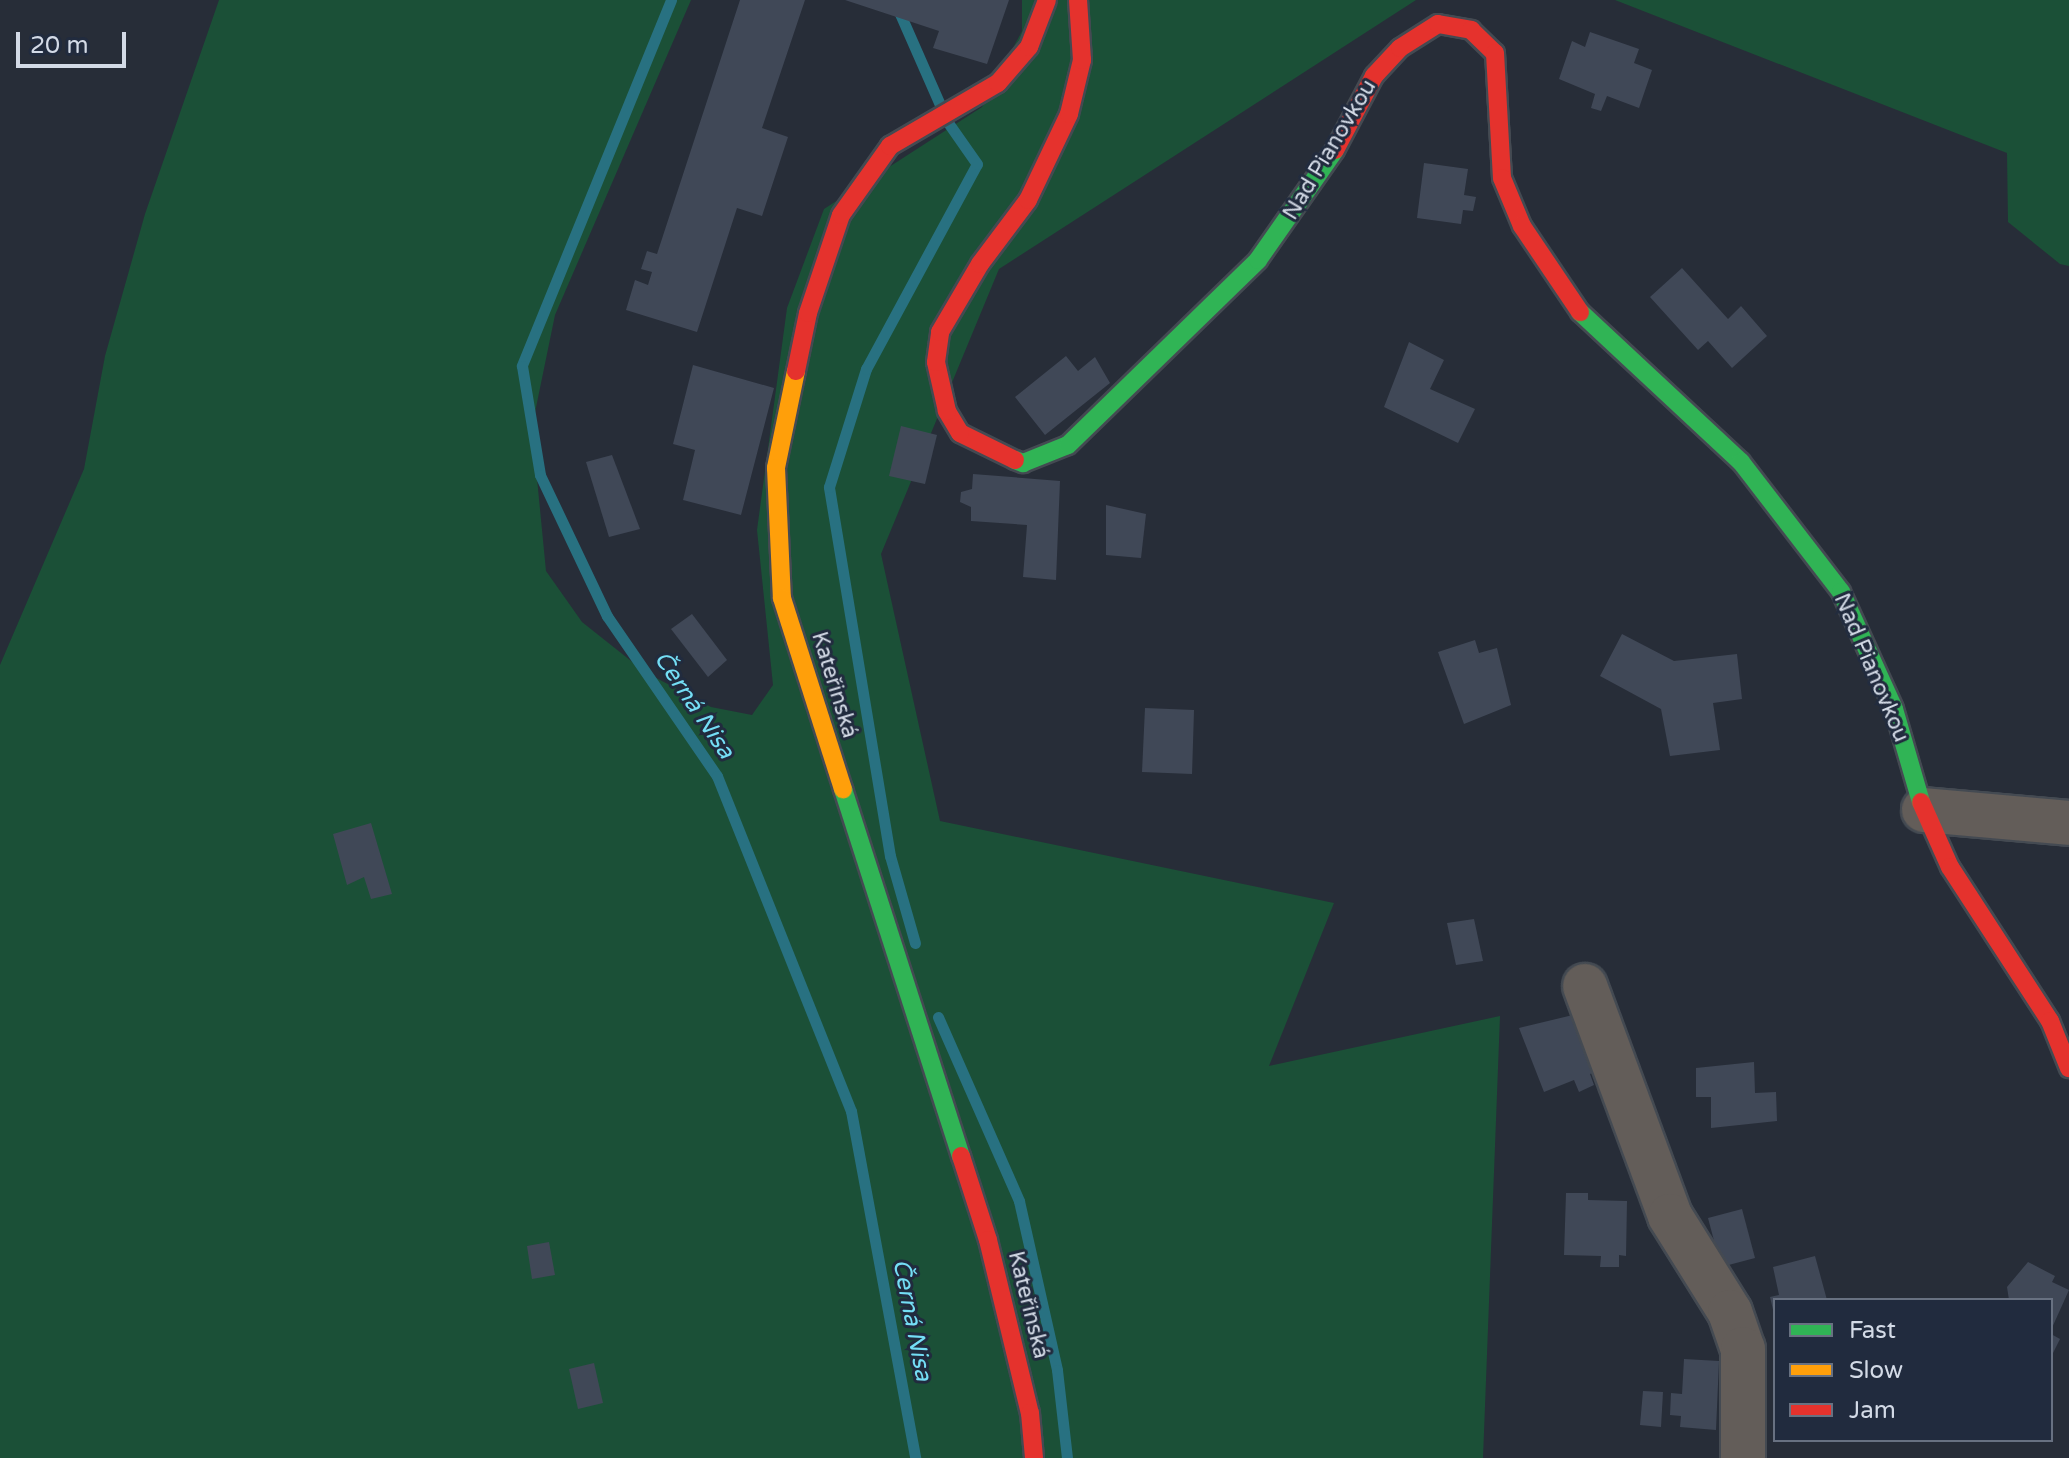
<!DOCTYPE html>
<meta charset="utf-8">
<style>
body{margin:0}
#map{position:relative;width:2069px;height:1458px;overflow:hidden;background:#272d38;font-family:"Varela Round",sans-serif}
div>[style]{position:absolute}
.green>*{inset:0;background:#1b5037}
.stream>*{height:11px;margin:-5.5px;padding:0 5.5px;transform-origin:5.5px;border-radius:5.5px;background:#287181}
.building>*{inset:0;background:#404857}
.roads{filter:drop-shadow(2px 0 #444a52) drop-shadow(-2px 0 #444a52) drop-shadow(0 2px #444a52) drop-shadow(0 -2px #444a52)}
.street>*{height:44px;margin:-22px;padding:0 22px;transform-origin:22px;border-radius:22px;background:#635d59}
.fast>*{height:18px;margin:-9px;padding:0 9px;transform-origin:9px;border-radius:9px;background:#30b455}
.slow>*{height:18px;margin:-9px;padding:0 9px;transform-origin:9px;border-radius:9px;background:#ff9f0a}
.jam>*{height:18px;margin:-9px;padding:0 9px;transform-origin:9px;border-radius:9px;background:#e5322d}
span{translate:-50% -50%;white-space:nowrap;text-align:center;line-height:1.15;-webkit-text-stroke:6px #212b3e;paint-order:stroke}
.street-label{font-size:22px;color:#d3dae6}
.water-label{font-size:24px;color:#74def5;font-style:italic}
.legend{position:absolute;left:1773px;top:1298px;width:280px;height:144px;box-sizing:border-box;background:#212b3e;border:2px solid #687181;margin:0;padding:10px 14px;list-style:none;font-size:24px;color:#d3dae6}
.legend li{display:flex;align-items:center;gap:16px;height:40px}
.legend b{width:40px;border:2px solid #687181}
.scale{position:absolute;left:16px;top:32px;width:110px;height:36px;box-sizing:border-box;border:4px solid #d3dae6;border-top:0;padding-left:10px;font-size:24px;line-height:28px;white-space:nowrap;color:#d3dae6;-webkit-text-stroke:6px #212b3e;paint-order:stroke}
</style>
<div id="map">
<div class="green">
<div style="clip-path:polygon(219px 0,691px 0,555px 315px,532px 427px,546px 571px,582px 622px,645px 672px,711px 707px,752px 715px,773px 685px,757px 530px,787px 308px,824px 209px,982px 107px,1022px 31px,1022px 0,1416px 0,999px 269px,881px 554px,940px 821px,1334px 903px,1269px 1066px,1500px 1016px,1483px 1458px,0 1458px,0 665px,84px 469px,105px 356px,145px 214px)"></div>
<div style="clip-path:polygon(1615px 0,2069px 0,2069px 266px,2060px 264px,2008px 222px,2007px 153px)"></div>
</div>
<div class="stream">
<div style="left:671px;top:0;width:395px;rotate:112.2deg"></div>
<div style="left:522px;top:366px;width:110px;rotate:80.6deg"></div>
<div style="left:540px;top:475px;width:156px;rotate:64.6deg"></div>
<div style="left:607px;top:616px;width:194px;rotate:55.5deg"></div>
<div style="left:717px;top:776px;width:361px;rotate:68.2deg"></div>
<div style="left:851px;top:1111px;width:353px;rotate:79.5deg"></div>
<div style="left:894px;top:0;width:115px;rotate:66.3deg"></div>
<div style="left:915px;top:943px;width:91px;rotate:-106deg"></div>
<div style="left:890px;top:856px;width:374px;rotate:-99.4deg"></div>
<div style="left:829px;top:487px;width:124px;rotate:-72.6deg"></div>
<div style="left:866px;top:369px;width:233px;rotate:-61.6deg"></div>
<div style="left:977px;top:164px;width:49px;rotate:-125deg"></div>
<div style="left:938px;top:1017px;width:201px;rotate:66.2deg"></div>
<div style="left:1019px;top:1201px;width:173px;rotate:77.3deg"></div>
<div style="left:1057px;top:1370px;width:89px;rotate:83.5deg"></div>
</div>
<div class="building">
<div style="clip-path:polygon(740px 0,805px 0,762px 128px,788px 137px,762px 216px,737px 208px,697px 332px,626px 310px,635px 280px,648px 285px,652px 272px,641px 269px,647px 251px,657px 254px)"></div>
<div style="clip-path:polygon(845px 0,1009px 0,987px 64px,933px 48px,939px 31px)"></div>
<div style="clip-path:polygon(1590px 32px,1639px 49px,1634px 63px,1652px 70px,1639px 108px,1607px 96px,1601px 111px,1591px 108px,1595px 94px,1559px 79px,1572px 41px,1585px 47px)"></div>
<div style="clip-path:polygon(1424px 163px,1468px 169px,1464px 195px,1476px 197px,1473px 211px,1463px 210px,1461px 224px,1417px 218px)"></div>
<div style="clip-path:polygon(1682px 268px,1728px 319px,1741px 306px,1767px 336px,1732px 368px,1708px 341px,1698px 350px,1650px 297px)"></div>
<div style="clip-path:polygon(1409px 342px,1444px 360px,1430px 389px,1475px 409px,1458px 443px,1384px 407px)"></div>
<div style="clip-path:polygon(1066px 356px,1078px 371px,1095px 357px,1110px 383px,1045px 435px,1015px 397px)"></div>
<div style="clip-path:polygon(693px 365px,774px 388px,741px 515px,683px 500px,695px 450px,673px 444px)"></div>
<div style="clip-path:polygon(901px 426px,937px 435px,925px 484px,889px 476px)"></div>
<div style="clip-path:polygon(612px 455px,640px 529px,609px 537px,586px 462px)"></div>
<div style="clip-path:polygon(973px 474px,1060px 481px,1056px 580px,1023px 577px,1027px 525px,971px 521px,971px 507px,960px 502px,961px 492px,972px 489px)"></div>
<div style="clip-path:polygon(1106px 505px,1146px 514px,1141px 558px,1106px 555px)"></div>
<div style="clip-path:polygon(692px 614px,727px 660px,708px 677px,671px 629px)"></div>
<div style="clip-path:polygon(1622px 634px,1674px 661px,1737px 654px,1742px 699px,1713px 703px,1720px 750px,1670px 756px,1661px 709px,1600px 676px)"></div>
<div style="clip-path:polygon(1475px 640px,1479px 653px,1497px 648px,1511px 705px,1464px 724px,1438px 652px)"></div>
<div style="clip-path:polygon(1145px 708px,1194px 710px,1192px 774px,1142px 772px)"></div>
<div style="clip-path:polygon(371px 823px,392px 894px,371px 899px,364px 877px,347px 885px,333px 834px)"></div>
<div style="clip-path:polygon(1474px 919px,1483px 961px,1456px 965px,1447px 923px)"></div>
<div style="clip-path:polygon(1577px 1014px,1600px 1070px,1590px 1074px,1594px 1085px,1579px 1092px,1574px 1080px,1544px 1092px,1519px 1028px)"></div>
<div style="clip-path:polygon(1754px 1062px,1755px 1093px,1776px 1092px,1777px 1121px,1711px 1128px,1711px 1097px,1696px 1097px,1696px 1068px)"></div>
<div style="clip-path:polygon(1566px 1193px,1588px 1193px,1588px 1200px,1627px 1201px,1626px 1256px,1619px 1255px,1619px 1267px,1600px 1267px,1601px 1256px,1564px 1255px)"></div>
<div style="clip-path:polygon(1742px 1209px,1755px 1258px,1721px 1267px,1708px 1218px)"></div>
<div style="clip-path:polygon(549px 1242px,555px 1275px,532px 1279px,527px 1246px)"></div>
<div style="clip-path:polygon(1815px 1256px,1827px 1300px,1775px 1300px,1774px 1314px,1770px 1297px,1779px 1295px,1773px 1267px)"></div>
<div style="clip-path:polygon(2028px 1262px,2055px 1276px,2052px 1282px,2069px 1290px,2051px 1330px,2051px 1300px,2009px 1300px,2007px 1287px)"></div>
<div style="clip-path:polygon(2051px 1334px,2060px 1339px,2051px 1357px)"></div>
<div style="clip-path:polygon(1684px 1359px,1719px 1361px,1716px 1430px,1680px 1427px,1681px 1416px,1670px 1415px,1671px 1393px,1682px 1394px)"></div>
<div style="clip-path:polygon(594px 1363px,603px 1403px,578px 1409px,569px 1369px)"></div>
<div style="clip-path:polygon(1643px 1391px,1663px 1392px,1661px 1427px,1640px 1425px)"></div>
</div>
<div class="roads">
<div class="street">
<div style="left:1924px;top:810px;width:146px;rotate:5.1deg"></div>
<div style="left:1585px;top:986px;width:245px;rotate:69.7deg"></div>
<div style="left:1670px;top:1216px;width:113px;rotate:58deg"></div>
<div style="left:1730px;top:1312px;width:39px;rotate:71deg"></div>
<div style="left:1743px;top:1349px;width:109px;rotate:90deg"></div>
</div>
<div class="fast">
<div style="left:1580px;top:312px;width:220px;rotate:43deg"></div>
<div style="left:1741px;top:462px;width:164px;rotate:52.4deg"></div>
<div style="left:1841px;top:592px;width:128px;rotate:65.6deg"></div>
<div style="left:1894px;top:709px;width:97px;rotate:73.8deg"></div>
<div style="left:1015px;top:460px;width:9px;rotate:21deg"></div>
<div style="left:1023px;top:463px;width:48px;rotate:-21.8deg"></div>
<div style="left:1068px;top:445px;width:265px;rotate:-44.2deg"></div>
<div style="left:1258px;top:260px;width:134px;rotate:-55deg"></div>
<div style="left:843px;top:789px;width:386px;rotate:72.2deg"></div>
</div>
<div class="slow">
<div style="left:796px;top:371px;width:99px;rotate:101.7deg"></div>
<div style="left:776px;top:468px;width:130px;rotate:87.4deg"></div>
<div style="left:782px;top:598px;width:201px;rotate:72.3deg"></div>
</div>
<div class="jam">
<div style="left:1335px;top:150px;width:84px;rotate:-62.2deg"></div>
<div style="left:1374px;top:76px;width:38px;rotate:-47deg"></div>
<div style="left:1400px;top:48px;width:45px;rotate:-32.3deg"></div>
<div style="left:1438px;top:24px;width:34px;rotate:10deg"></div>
<div style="left:1471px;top:30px;width:33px;rotate:44deg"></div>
<div style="left:1495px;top:53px;width:125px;rotate:86.8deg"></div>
<div style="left:1502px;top:178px;width:52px;rotate:67.4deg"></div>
<div style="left:1522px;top:226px;width:104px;rotate:56deg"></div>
<div style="left:796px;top:371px;width:59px;rotate:-78.3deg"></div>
<div style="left:808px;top:313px;width:103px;rotate:-71.4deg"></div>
<div style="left:841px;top:215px;width:85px;rotate:-54.6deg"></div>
<div style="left:890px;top:146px;width:125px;rotate:-30.3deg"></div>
<div style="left:998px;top:83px;width:48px;rotate:-49.3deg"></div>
<div style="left:1029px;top:47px;width:50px;rotate:-69deg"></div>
<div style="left:1015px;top:460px;width:61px;rotate:-153.9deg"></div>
<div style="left:960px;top:433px;width:26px;rotate:-121deg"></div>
<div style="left:947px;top:411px;width:50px;rotate:-102.7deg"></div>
<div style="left:936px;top:362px;width:30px;rotate:-82deg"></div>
<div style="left:940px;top:332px;width:79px;rotate:-59.5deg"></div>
<div style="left:980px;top:264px;width:80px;rotate:-53.1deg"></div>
<div style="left:1028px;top:200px;width:95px;rotate:-64.5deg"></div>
<div style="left:1069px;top:114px;width:56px;rotate:-76.5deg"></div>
<div style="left:1082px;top:60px;width:60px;rotate:-93.8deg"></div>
<div style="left:1921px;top:802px;width:71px;rotate:66deg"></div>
<div style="left:1950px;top:867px;width:184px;rotate:57deg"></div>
<div style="left:2050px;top:1021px;width:51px;rotate:68deg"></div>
<div style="left:961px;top:1156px;width:88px;rotate:72.2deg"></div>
<div style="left:988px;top:1240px;width:178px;rotate:76.4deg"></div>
<div style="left:1030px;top:1413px;width:45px;rotate:84.9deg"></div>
</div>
</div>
<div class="street-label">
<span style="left:1330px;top:150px;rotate:-59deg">Nad Pianovkou</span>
<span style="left:1871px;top:668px;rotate:67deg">Nad Pianovkou</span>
<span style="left:834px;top:685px;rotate:73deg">Kateřinská</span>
<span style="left:1028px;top:1305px;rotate:76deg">Kateřinská</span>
</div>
<div class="water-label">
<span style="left:694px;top:705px;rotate:56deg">Černá Nisa</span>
<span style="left:912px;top:1320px;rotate:79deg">Černá Nisa</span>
</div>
<ul class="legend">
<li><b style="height:10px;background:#30b455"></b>Fast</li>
<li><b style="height:10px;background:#ff9f0a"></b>Slow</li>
<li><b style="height:10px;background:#e5322d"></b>Jam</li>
</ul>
<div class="scale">20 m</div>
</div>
